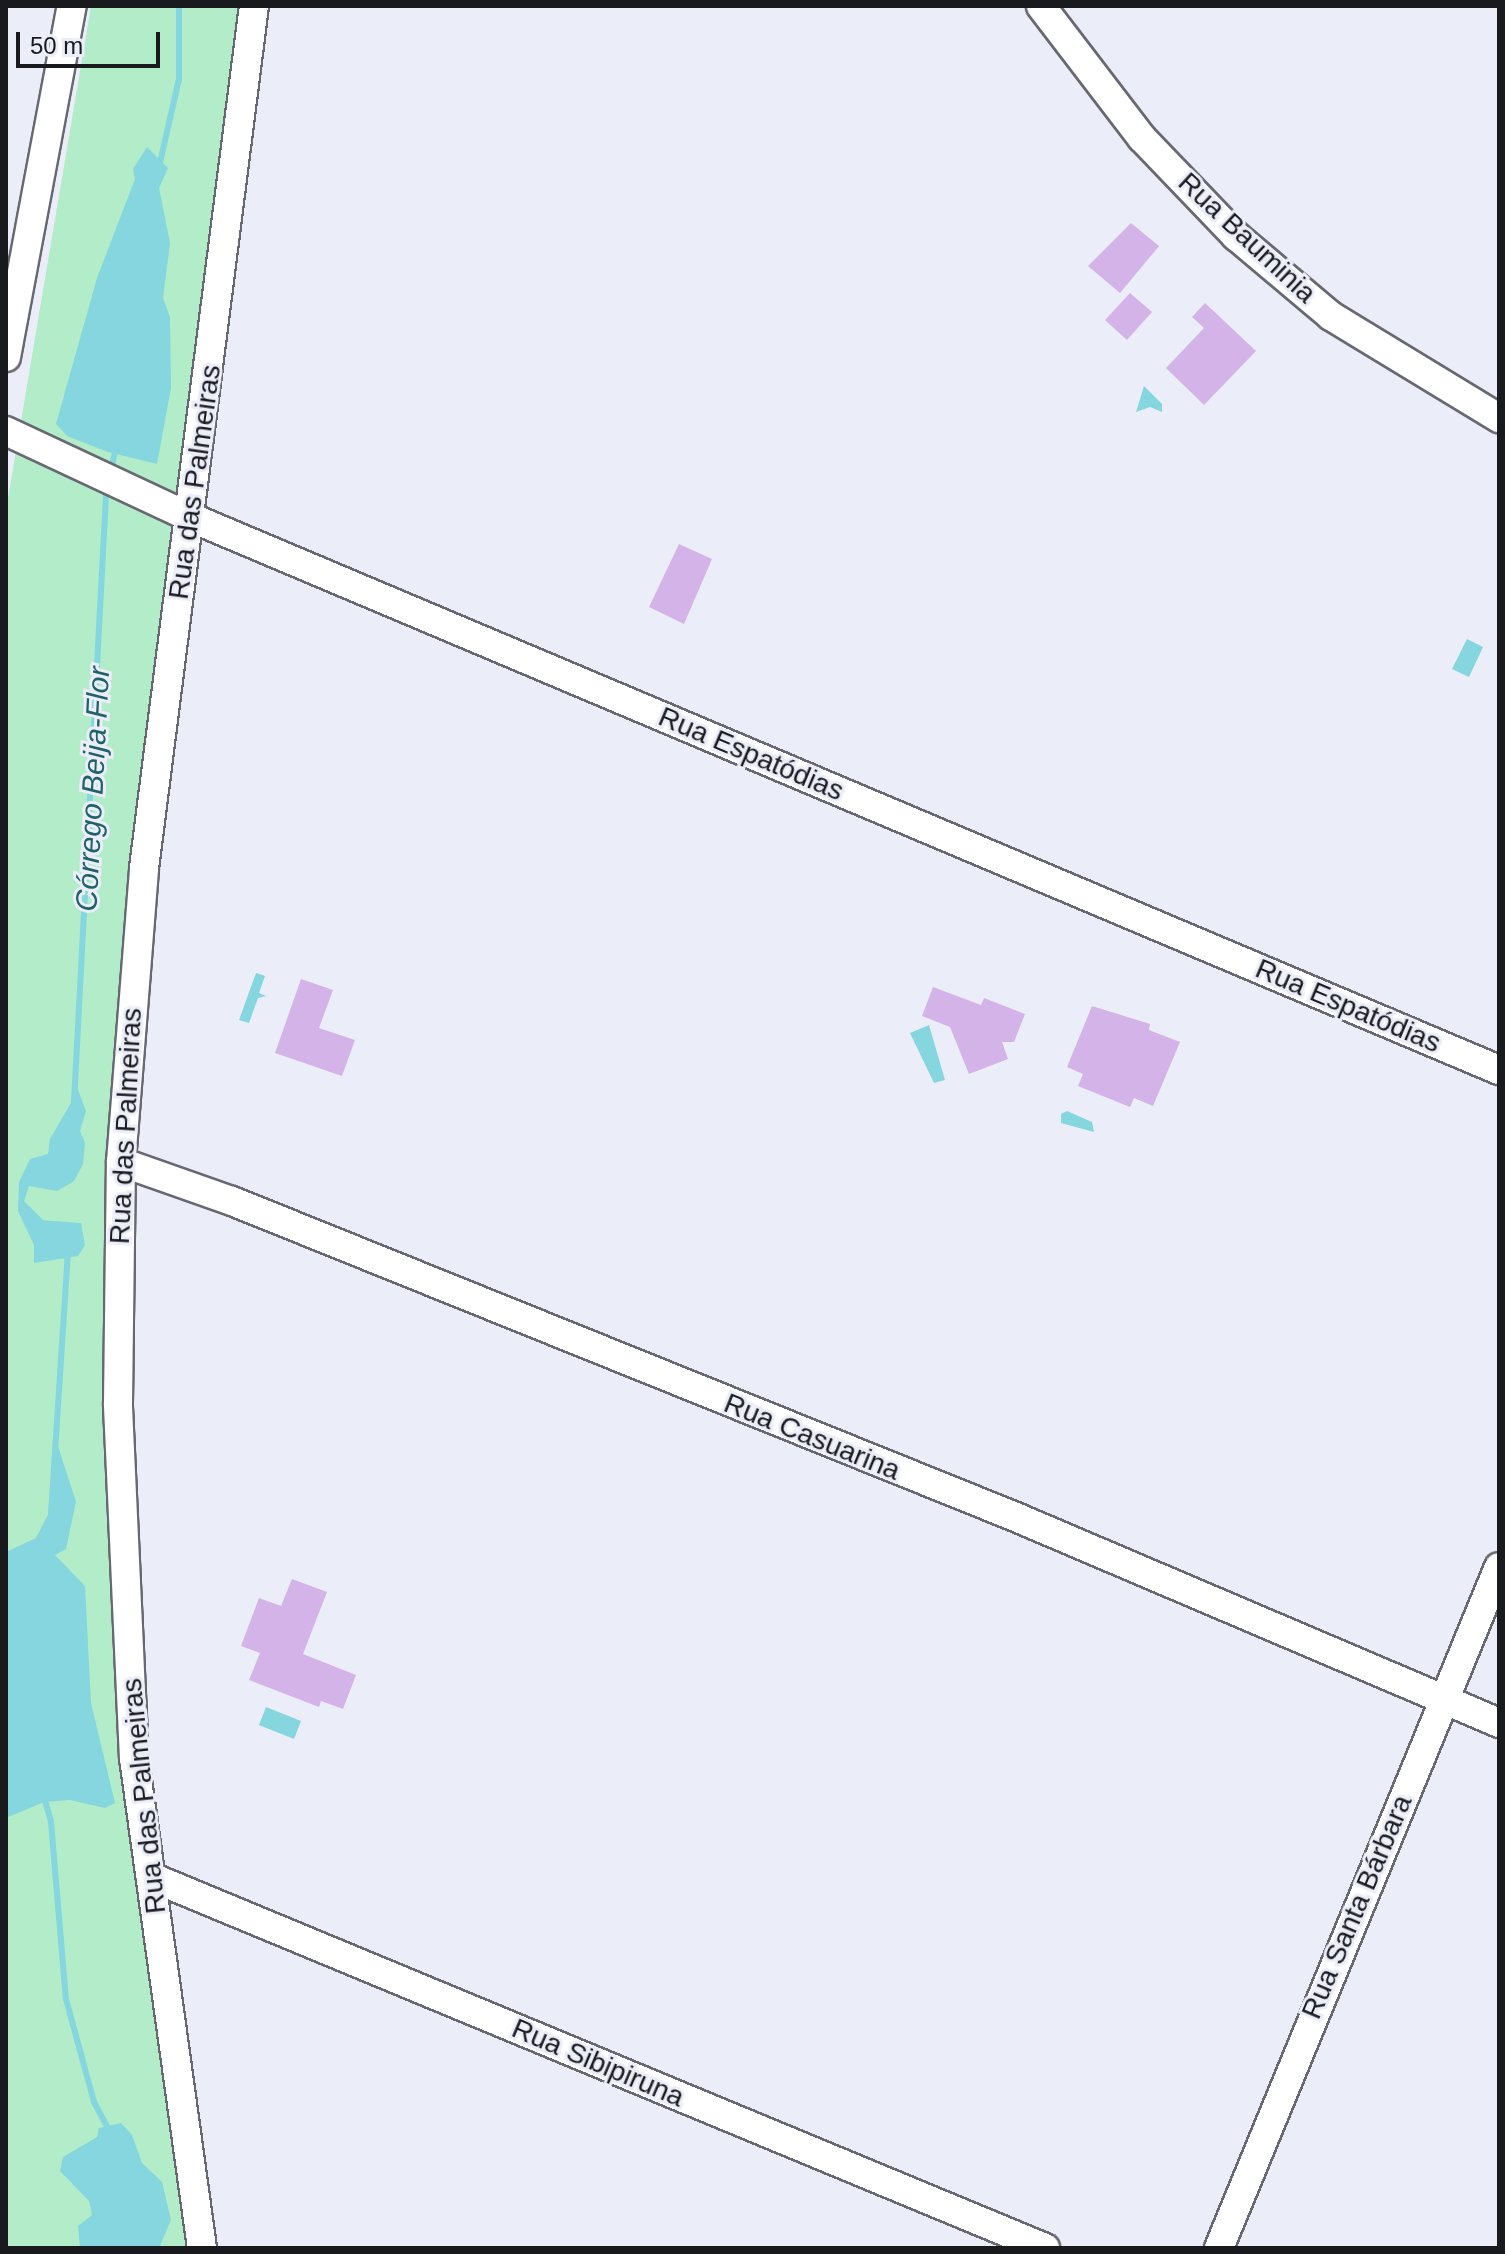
<!DOCTYPE html>
<meta charset="utf-8">
<style>
body{margin:0}
#map{position:relative;width:1505px;height:2254px;overflow:hidden;background:#ebedf8;font-family:Helvetica,sans-serif}
div>[style]{position:absolute}
.green>*{inset:0;background:#b2ecc9}
.water>*{inset:0;background:#85d6de}
.stream>*{height:6px;margin:-3px;padding:0 3px;transform-origin:3px;border-radius:3px;background:#85d6de}
.building>*{inset:0;background:#d4b4e8}
.roads{filter:drop-shadow(2px 0 #676871) drop-shadow(-2px 0 #676871) drop-shadow(0 2px #676871) drop-shadow(0 -2px #676871)}
.minor>*{height:28px;margin:-14px;padding:0 14px;transform-origin:14px;border-radius:14px;background:#fff}
span{translate:-50% -50%;white-space:nowrap;text-align:center;line-height:1.15;-webkit-text-stroke:6px #ebedf8;paint-order:stroke}
.street-label{font-size:28px;color:#191a1d}
.water-label{font-size:30px;color:#1f6268;font-style:italic}
.frame{position:absolute;inset:0;border:8px solid #191a1d;pointer-events:none}
.scale{position:absolute;left:16px;top:32px;width:144px;height:36px;box-sizing:border-box;border:4px solid #191a1d;border-top:0;padding-left:10px;font-size:24px;line-height:28px;white-space:nowrap;color:#191a1d;-webkit-text-stroke:6px #ebedf8;paint-order:stroke}
</style>
<div id="map">
<div class="green">
<div style="clip-path:polygon(91px 6px,240px 6px,116px 1057px,103px 1446px,152px 1975px,197px 2248px,6px 2248px,6px 510px)"></div>
</div>
<div class="water">
<div style="clip-path:polygon(147px 147px,168px 168px,159px 188px,170px 243px,163px 298px,170px 317px,171px 388px,157px 464px,108px 452px,67px 436px,56px 424px,97px 278px,135px 179px,133px 169px)"></div>
<div style="clip-path:polygon(1144px 386px,1162px 404px,1162px 412px,1150px 407px,1136px 412px)"></div>
<div style="clip-path:polygon(1467px 639px,1483px 647px,1469px 677px,1452px 669px)"></div>
<div style="clip-path:polygon(256px 973px,265px 976px,259px 993px,266px 996px,258px 998px,249px 1023px,239px 1020px)"></div>
<div style="clip-path:polygon(929px 1025px,945px 1080px,934px 1083px,910px 1033px)"></div>
<div style="clip-path:polygon(75px 1082px,86px 1111px,80px 1131px,85px 1143px,83px 1164px,74px 1181px,57px 1191px,29px 1186px,22px 1208px,39px 1220px,81px 1223px,85px 1245px,78px 1256px,34px 1263px,34px 1245px,18px 1211px,19px 1182px,30px 1159px,48px 1154px,50px 1139px,75px 1096px)"></div>
<div style="clip-path:polygon(1067px 1111px,1092px 1122px,1094px 1132px,1061px 1123px,1061px 1114px)"></div>
<div style="clip-path:polygon(57px 1443px,76px 1502px,66px 1549px,55px 1555px,85px 1586px,91px 1703px,115px 1803px,105px 1808px,70px 1800px,44px 1802px,6px 1818px,6px 1552px,36px 1538px,52px 1507px)"></div>
<div style="clip-path:polygon(266px 1707px,301px 1721px,294px 1739px,259px 1725px)"></div>
<div style="clip-path:polygon(121px 2123px,132px 2135px,142px 2163px,162px 2182px,171px 2220px,159px 2248px,80px 2248px,78px 2226px,92px 2215px,89px 2201px,60px 2171px,63px 2157px,97px 2137px,99px 2128px)"></div>
</div>
<div class="stream">
<div style="left:159px;top:167px;width:90px;rotate:-77.2deg"></div>
<div style="left:179px;top:79px;width:73px;rotate:-90deg"></div>
<div style="left:112px;top:466px;width:19px;rotate:-78deg"></div>
<div style="left:74px;top:1102px;width:608px;rotate:-86.98deg"></div>
<div style="left:23px;top:1204px;width:27px;rotate:45deg"></div>
<div style="left:51px;top:1514px;width:264px;rotate:-86.3deg"></div>
<div style="left:44px;top:1797px;width:26px;rotate:74deg"></div>
<div style="left:51px;top:1822px;width:178px;rotate:85.2deg"></div>
<div style="left:66px;top:1999px;width:107px;rotate:74.8deg"></div>
<div style="left:94px;top:2102px;width:34px;rotate:62deg"></div>
</div>
<div class="building">
<div style="clip-path:polygon(1131px 223px,1159px 246px,1120px 293px,1088px 266px)"></div>
<div style="clip-path:polygon(1130px 293px,1152px 312px,1127px 340px,1105px 320px)"></div>
<div style="clip-path:polygon(1205px 303px,1256px 351px,1204px 405px,1166px 368px,1204px 328px,1192px 317px)"></div>
<div style="clip-path:polygon(679px 544px,712px 559px,684px 624px,649px 607px)"></div>
<div style="clip-path:polygon(301px 979px,333px 990px,319px 1028px,355px 1040px,342px 1076px,275px 1053px)"></div>
<div style="clip-path:polygon(933px 987px,981px 1005px,984px 998px,1025px 1014px,1014px 1042px,1002px 1042px,1008px 1059px,969px 1074px,950px 1027px,922px 1016px)"></div>
<div style="clip-path:polygon(1092px 1006px,1150px 1024px,1149px 1030px,1180px 1042px,1153px 1106px,1134px 1098px,1130px 1107px,1078px 1086px,1083px 1074px,1067px 1067px)"></div>
<div style="clip-path:polygon(292px 1579px,327px 1592px,303px 1654px,356px 1675px,343px 1709px,321px 1701px,319px 1707px,249px 1680px,260px 1653px,241px 1646px,259px 1598px,281px 1606px)"></div>
</div>
<div class="roads">
<div class="minor">
<div style="left:1041px;top:6px;width:166px;rotate:52.6deg"></div>
<div style="left:1142px;top:138px;width:136px;rotate:46.2deg"></div>
<div style="left:1236px;top:236px;width:124px;rotate:40.1deg"></div>
<div style="left:1331px;top:316px;width:197px;rotate:31.3deg"></div>
<div style="left:6px;top:357px;width:357px;rotate:-79.4deg"></div>
<div style="left:6px;top:431px;width:205px;rotate:25.1deg"></div>
<div style="left:192px;top:518px;width:1419px;rotate:22.9deg"></div>
<div style="left:121px;top:1162px;width:118px;rotate:19.4deg"></div>
<div style="left:232px;top:1201px;width:848px;rotate:21.96deg"></div>
<div style="left:1018px;top:1518px;width:523px;rotate:23.08deg"></div>
<div style="left:151px;top:1877px;width:968px;rotate:22.54deg"></div>
<div style="left:202px;top:2248px;width:494px;rotate:-97.9deg"></div>
<div style="left:134px;top:1759px;width:356px;rotate:-92.6deg"></div>
<div style="left:118px;top:1403px;width:241px;rotate:-89.3deg"></div>
<div style="left:121px;top:1162px;width:295px;rotate:-85.5deg"></div>
<div style="left:144px;top:868px;width:869px;rotate:-82.73deg"></div>
<div style="left:1219px;top:2248px;width:736px;rotate:-67.65deg"></div>
</div>
</div>
<div class="street-label">
<span style="left:1247px;top:238px;rotate:43deg">Rua Bauminia</span>
<span style="left:195px;top:482px;rotate:-82deg">Rua das Palmeiras</span>
<span style="left:751px;top:754px;rotate:23deg">Rua Espatódias</span>
<span style="left:1348px;top:1006px;rotate:23deg">Rua Espatódias</span>
<span style="left:126px;top:1126px;rotate:-87deg">Rua das Palmeiras</span>
<span style="left:812px;top:1437px;rotate:22deg">Rua Casuarina</span>
<span style="left:144px;top:1796px;rotate:-96deg">Rua das Palmeiras</span>
<span style="left:1357px;top:1907px;rotate:-67deg">Rua Santa Bárbara</span>
<span style="left:598px;top:2063px;rotate:23deg">Rua Sibipiruna</span>
</div>
<div class="water-label">
<span style="left:93px;top:789px;rotate:-87deg">Córrego Beija-Flor</span>
</div>
<div class="frame"></div>
<div class="scale">50 m</div>
</div>
